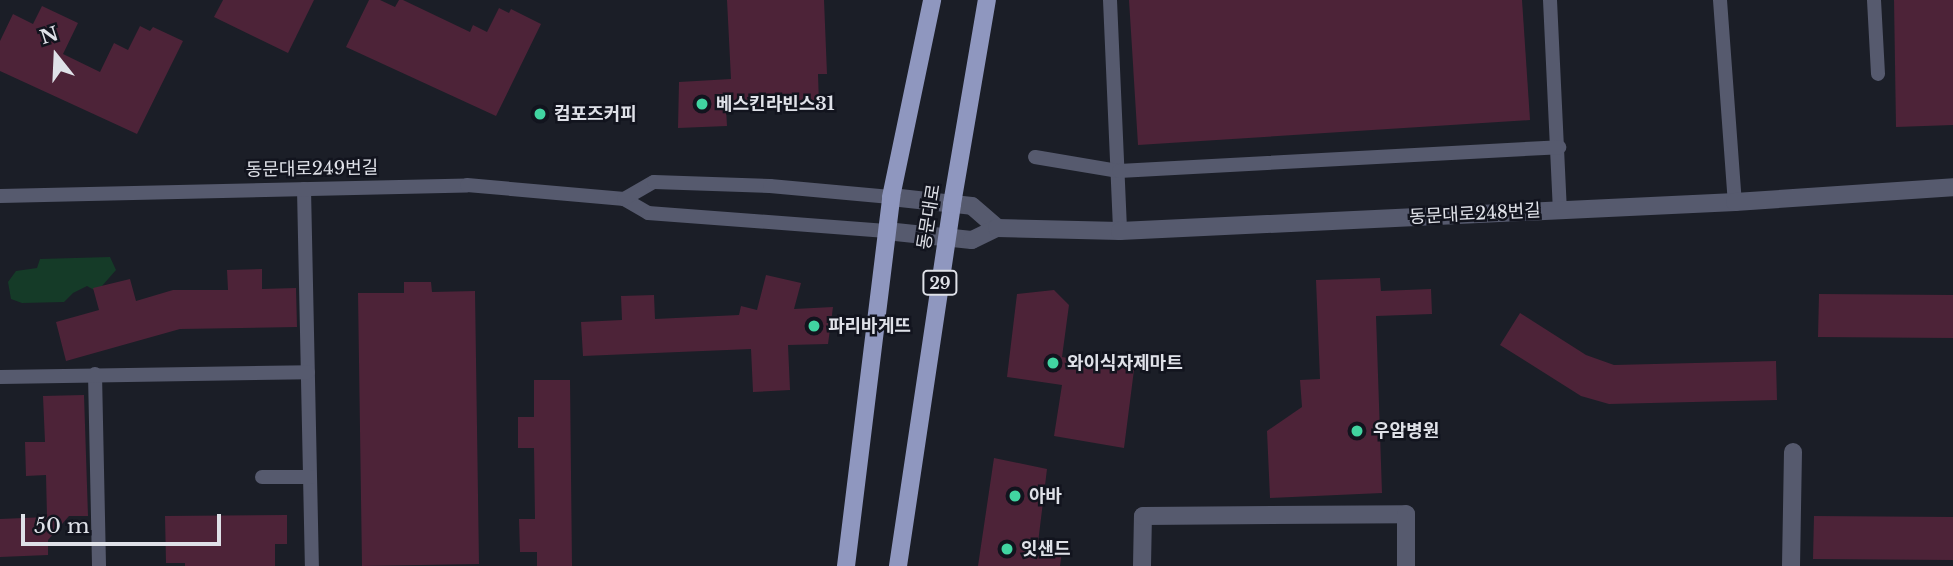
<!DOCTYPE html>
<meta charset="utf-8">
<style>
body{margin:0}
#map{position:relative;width:1953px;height:566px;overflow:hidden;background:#1b1e27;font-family:"Libre Baskerville","Noto Sans KR",serif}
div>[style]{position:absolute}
.green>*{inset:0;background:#153b28}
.building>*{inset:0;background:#4d2338}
.service>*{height:14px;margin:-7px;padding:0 7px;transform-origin:7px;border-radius:7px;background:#565a6e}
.minor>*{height:18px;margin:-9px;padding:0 9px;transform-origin:9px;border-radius:9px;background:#565a6e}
.primary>*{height:18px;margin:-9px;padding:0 9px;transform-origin:9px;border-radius:9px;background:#8f97bf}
.dots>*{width:19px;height:19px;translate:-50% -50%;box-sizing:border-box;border:4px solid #12141e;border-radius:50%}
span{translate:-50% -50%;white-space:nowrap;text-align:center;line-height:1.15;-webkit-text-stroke:5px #12141e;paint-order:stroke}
.shield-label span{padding:2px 5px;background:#12141e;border:2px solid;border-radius:5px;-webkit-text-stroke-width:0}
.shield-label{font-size:16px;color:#dfe1e8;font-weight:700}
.poi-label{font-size:18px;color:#dfe1e8;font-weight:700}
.left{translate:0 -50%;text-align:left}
.street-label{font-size:18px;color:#dfe1e8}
.north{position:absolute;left:21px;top:21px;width:70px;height:70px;-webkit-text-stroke:5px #12141e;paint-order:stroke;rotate:342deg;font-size:19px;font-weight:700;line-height:28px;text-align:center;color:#dfe1e8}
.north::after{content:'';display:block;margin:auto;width:24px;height:32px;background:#dfe1e8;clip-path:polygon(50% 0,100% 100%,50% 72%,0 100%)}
.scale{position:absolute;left:21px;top:514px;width:200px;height:32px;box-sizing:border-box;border:4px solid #dfe1e8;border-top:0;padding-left:9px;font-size:21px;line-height:24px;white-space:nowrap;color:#dfe1e8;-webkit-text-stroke:5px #12141e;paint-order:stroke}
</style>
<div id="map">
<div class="green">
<div style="clip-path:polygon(110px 257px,116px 270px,102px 286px,94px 290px,87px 286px,73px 293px,64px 302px,22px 303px,11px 299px,8px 282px,16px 271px,37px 268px,40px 259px)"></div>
</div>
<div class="building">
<div style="clip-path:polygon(223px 0,314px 0,288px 53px,214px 17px)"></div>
<div style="clip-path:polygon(369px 0,380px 0,395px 7px,399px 0,403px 0,470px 32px,473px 25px,487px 32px,499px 8px,509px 13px,511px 9px,541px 24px,496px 116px,346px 47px)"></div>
<div style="clip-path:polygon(727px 0,824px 0,827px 74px,818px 74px,819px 104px,726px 108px,727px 126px,678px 128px,679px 82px,731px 79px)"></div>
<div style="clip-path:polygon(1129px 0,1522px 0,1530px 120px,1138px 145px)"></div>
<div style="clip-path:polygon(1894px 0,1953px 0,1953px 125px,1896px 127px)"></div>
<div style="clip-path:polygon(42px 6px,78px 23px,63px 54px,100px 72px,114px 43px,128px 50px,140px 26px,150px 31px,153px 27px,183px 41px,137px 134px,0 71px,0 41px,13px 14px,33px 24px)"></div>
<div style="clip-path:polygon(262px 269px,262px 289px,296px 288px,297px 327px,180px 329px,66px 361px,56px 322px,99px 310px,93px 288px,130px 279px,136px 301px,173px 290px,228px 290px,227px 270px)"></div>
<div style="clip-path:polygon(766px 275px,801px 283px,794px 309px,833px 307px,828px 344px,788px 345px,790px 390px,753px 392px,751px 349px,583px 356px,581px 322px,622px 320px,621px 296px,654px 295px,655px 319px,739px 315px,741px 306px,757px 310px)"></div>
<div style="clip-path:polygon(1380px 278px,1381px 291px,1431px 289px,1432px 314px,1376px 316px,1382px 493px,1270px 498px,1267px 431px,1302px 407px,1300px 380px,1320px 379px,1316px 280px)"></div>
<div style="clip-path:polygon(404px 282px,431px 282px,432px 292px,475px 291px,479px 564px,362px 566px,358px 293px,404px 293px)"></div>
<div style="clip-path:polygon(1054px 290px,1069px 305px,1062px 357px,1134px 370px,1124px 448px,1054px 436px,1062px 385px,1007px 377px,1017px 294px)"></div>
<div style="clip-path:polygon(1819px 294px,1953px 295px,1953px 338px,1818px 337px)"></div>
<div style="clip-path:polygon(1520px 313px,1586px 355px,1614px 365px,1776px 361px,1777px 400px,1609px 404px,1581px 396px,1500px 345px)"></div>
<div style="clip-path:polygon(534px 380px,570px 380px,572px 566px,537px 566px,537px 552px,520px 552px,519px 519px,535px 519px,534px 448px,518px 448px,518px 417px,534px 417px)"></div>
<div style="clip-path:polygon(84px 395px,88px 516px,69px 516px,48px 540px,48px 555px,0 557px,0 519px,47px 517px,46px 475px,26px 476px,25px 442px,45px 442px,43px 396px)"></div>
<div style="clip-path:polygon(994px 458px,1047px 469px,1038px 543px,1063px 543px,1060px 566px,978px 566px)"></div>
<div style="clip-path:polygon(287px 515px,287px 544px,275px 544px,275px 566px,185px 566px,185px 563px,166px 563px,165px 516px)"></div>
<div style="clip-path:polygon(1814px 516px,1953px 517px,1953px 560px,1813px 559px)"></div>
</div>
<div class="service">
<div style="left:1110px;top:0;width:231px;rotate:87.5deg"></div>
<div style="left:1550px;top:0;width:209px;rotate:87.3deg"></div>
<div style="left:1720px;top:0;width:203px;rotate:85.8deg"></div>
<div style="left:1874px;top:0;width:74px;rotate:86.9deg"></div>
<div style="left:1035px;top:157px;width:85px;rotate:9.5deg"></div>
<div style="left:1119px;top:171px;width:441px;rotate:-3.1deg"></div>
<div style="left:304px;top:189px;width:377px;rotate:88.8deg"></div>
<div style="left:0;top:196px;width:467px;rotate:-1.3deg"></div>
<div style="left:467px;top:185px;width:158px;rotate:5.1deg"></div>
<div style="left:624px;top:199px;width:28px;rotate:30deg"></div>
<div style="left:648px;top:213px;width:239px;rotate:4.3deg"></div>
<div style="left:624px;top:199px;width:34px;rotate:-30deg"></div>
<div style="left:654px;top:182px;width:116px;rotate:2deg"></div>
<div style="left:770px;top:186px;width:121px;rotate:5.2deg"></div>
<div style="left:95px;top:374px;width:192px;rotate:88.8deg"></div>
<div style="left:0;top:377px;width:308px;rotate:-0.9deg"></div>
<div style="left:262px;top:477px;width:48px"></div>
</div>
<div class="minor">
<div style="left:891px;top:197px;width:81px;rotate:6.3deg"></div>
<div style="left:972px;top:206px;width:33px;rotate:41deg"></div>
<div style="left:886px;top:231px;width:86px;rotate:6deg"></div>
<div style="left:972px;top:240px;width:28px;rotate:-26deg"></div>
<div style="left:997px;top:228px;width:123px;rotate:1.4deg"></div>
<div style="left:1120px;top:231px;width:616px;rotate:-2.7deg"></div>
<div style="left:1735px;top:202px;width:219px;rotate:-3.9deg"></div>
<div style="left:1142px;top:566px;width:50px;rotate:-88.9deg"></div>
<div style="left:1143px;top:516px;width:263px;rotate:-0.4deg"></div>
<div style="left:1406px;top:514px;width:52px;rotate:90deg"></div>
<div style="left:1791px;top:566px;width:114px;rotate:-89deg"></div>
</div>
<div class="primary">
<div style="left:846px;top:566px;width:372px;rotate:-83deg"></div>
<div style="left:891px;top:197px;width:201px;rotate:-78.2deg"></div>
<div style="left:898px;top:566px;width:366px;rotate:-81.5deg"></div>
<div style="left:952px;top:204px;width:207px;rotate:-80.3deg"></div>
</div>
<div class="dots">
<div style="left:702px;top:104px;background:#41d4a1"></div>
<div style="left:540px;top:114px;background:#41d4a1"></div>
<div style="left:814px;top:326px;background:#41d4a1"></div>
<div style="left:1053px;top:363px;background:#41d4a1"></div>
<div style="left:1357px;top:431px;background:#41d4a1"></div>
<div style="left:1015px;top:496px;background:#41d4a1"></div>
<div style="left:1007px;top:549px;background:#41d4a1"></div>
</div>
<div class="shield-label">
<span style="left:940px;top:283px">29</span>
</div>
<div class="poi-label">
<span class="left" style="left:716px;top:104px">베스킨라빈스31</span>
<span class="left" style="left:554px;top:114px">컴포즈커피</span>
<span class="left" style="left:828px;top:326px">파리바게뜨</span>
<span class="left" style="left:1067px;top:363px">와이식자제마트</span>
<span class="left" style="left:1373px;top:431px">우암병원</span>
<span class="left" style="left:1029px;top:496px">아바</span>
<span class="left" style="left:1021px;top:549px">잇샌드</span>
</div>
<div class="street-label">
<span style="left:312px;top:169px;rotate:-1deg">동문대로249번길</span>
<span style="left:1475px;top:214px;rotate:-3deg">동문대로248번길</span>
<span style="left:929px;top:217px;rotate:-81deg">동문대로</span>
</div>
<div class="north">N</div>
<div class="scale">50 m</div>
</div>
